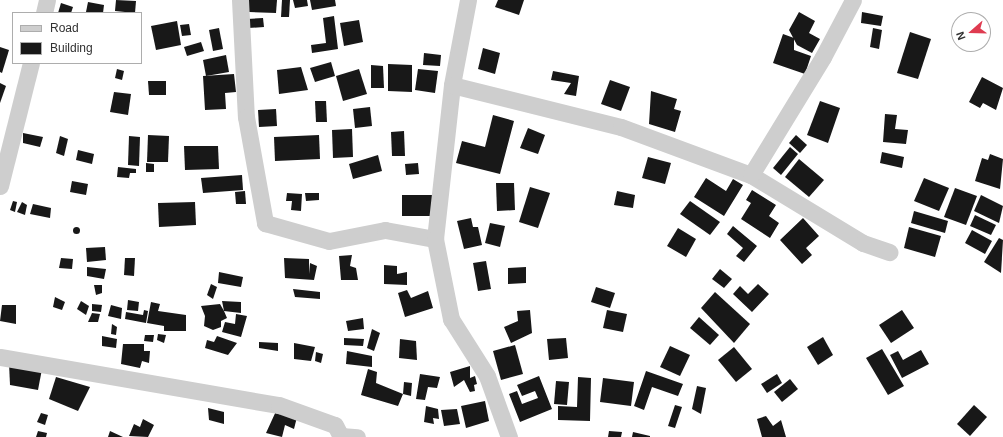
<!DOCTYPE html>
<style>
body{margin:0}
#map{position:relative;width:1003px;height:437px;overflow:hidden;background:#fff;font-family:Arial,sans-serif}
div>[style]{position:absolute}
.building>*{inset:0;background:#181818}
.round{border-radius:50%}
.street>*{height:17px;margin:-8.5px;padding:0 8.5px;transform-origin:8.5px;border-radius:8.5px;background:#cecece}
span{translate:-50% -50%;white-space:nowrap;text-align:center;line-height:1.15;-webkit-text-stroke:4px #fff;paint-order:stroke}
.legend{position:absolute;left:12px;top:12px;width:130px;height:52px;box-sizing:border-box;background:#fff;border:1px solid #adadad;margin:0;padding:5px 7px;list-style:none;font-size:12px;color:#313131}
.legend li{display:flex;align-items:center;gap:8px;height:20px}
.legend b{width:20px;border:1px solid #adadad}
.north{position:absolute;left:951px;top:12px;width:40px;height:40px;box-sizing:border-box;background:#fff;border:1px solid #adadad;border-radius:50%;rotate:250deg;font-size:11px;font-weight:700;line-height:16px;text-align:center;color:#313131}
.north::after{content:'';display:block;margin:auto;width:14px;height:18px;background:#df3b50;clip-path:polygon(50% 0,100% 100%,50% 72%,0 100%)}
</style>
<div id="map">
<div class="building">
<div style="clip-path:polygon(116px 0,136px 1px,135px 13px,115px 11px)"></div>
<div style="clip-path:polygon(249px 0,277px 0,276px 13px,249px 12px)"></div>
<div style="clip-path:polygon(282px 0,290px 0,289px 17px,281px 17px)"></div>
<div style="clip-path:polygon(293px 0,307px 0,308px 6px,295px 8px)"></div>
<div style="clip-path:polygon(310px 0,335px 0,336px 6px,312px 10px)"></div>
<div style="clip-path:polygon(498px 0,524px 0,519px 15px,495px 7px)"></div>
<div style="clip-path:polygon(88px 2px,104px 5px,103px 13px,86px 12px)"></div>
<div style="clip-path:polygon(61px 3px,73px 7px,71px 13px,58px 13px)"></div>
<div style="clip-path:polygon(799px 12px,815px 21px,809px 33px,820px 39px,812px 53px,797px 45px,789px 30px)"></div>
<div style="clip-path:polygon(862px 12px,883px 16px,881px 26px,861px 23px)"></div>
<div style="clip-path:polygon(334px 16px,338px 49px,312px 53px,311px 45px,326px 43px,323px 18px)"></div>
<div style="clip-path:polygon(263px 18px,264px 27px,248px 28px,247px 19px)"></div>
<div style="clip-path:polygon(359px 20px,363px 42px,344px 46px,340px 23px)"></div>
<div style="clip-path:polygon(177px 21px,181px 45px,156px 50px,151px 26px)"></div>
<div style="clip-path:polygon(189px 24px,191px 35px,182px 36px,180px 25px)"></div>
<div style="clip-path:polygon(219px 28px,223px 49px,213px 51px,209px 30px)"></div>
<div style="clip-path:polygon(873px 28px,882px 30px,879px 49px,870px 47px)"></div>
<div style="clip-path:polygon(910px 32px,931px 39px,918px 79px,897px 73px)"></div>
<div style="clip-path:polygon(783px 34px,794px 38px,794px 50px,811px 56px,805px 74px,773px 63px)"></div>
<div style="clip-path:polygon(201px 42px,204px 51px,187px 56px,184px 47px)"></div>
<div style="clip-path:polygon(0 47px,9px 50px,2px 73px,0 72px)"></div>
<div style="clip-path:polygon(483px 48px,500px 53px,495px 74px,478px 69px)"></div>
<div style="clip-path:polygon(424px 53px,441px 55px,440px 66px,423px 65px)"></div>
<div style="clip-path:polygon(226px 55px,229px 72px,206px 76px,203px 60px)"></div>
<div style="clip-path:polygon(331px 62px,335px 76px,315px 82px,310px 68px)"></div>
<div style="clip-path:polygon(388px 64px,412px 65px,412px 92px,388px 91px)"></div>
<div style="clip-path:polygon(371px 65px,383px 66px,384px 88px,371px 88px)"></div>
<div style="clip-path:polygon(301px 67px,308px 90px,279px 94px,277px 70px)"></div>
<div style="clip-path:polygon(117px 69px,124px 71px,122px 80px,115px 78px)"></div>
<div style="clip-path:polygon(359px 69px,367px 94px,343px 101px,336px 76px)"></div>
<div style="clip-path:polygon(418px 69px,438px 71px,435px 93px,415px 90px)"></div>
<div style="clip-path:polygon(553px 71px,579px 76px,576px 96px,564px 94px,571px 83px,551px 80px)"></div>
<div style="clip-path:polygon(234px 74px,236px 92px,225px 93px,226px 109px,205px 110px,203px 76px)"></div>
<div style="clip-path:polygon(982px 77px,1003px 88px,996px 110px,983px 103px,980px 108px,969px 102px)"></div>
<div style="clip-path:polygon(610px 80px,630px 87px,621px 111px,601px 104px)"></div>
<div style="clip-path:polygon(148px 81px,166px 81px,166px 95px,149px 95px)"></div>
<div style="clip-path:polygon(0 83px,6px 86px,0 103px)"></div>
<div style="clip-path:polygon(651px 91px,677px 99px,674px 109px,681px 111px,675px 132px,649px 124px)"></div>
<div style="clip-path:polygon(114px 92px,131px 94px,128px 115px,110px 112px)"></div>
<div style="clip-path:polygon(315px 101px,326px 101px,327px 122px,316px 122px)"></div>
<div style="clip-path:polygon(820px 101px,840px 108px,828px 143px,807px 135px)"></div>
<div style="clip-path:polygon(370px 107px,372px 126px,355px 128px,353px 109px)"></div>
<div style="clip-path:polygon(276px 109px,277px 126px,259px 127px,258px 110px)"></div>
<div style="clip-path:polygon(885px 114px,897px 115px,895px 129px,908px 130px,906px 144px,883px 142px)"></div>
<div style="clip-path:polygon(493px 115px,514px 121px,500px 174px,456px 163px,462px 141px,485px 147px)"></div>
<div style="clip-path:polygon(528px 128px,545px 135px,538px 154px,520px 148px)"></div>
<div style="clip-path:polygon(352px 129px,353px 157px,333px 158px,332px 130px)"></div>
<div style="clip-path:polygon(404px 131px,405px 156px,392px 156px,391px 132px)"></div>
<div style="clip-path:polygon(23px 133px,43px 137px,40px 147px,23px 143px)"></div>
<div style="clip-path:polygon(148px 135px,169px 136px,168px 162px,147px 162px)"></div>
<div style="clip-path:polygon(319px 135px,320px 159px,275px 161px,274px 137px)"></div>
<div style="clip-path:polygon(796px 135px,807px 145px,800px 153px,789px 143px)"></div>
<div style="clip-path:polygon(60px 136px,68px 139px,64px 156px,56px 153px)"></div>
<div style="clip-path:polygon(129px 136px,140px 137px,139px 166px,128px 165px)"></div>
<div style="clip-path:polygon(184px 146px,218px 146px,219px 169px,185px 170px)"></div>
<div style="clip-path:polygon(790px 147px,798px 154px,781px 175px,773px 168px)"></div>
<div style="clip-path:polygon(78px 150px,94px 154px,92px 164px,76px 160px)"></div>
<div style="clip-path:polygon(882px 152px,904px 157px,902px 168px,880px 163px)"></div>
<div style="clip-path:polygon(990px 154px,1003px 159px,1000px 189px,975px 181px,982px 158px,988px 160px)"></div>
<div style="clip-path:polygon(378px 155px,382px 171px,353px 179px,349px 164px)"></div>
<div style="clip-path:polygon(648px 157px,671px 163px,665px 184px,642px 178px)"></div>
<div style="clip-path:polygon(799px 159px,824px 180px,809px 197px,785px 177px)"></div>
<div style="clip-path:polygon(146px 163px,154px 164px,154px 172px,146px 172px)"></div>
<div style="clip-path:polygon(418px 163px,419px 174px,406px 175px,405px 164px)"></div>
<div style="clip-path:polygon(118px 167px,136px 169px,136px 173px,130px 173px,129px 178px,117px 177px)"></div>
<div style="clip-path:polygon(242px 175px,243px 190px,203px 193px,201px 178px)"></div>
<div style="clip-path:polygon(706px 178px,726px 191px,733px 179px,743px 185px,724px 216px,694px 197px)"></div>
<div style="clip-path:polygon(924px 178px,949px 188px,939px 211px,914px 201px)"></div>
<div style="clip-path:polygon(72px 181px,88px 184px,86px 195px,70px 192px)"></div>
<div style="clip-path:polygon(496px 183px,514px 183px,515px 210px,497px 211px)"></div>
<div style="clip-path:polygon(530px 187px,550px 193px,538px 228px,519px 222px)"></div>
<div style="clip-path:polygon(955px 188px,977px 196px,966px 225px,944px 217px)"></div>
<div style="clip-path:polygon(752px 190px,776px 205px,769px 216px,779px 223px,770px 238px,741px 219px,751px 203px,746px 200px)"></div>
<div style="clip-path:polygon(245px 191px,246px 204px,236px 204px,235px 192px)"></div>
<div style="clip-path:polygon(617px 191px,635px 195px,633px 208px,614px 205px)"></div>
<div style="clip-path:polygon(287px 193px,302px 194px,301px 211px,291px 210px,292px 201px,286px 201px)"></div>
<div style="clip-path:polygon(305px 193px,319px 193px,319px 200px,306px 201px)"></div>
<div style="clip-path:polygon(402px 195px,432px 195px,432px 216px,402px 216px)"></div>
<div style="clip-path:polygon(981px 195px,1003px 206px,999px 223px,974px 211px)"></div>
<div style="clip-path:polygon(13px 201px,17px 202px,15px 212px,10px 210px)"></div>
<div style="clip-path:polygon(690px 201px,720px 222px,710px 235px,680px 214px)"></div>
<div style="clip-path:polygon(22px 202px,27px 205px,25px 215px,17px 212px)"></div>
<div style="clip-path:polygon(195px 202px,196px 225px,159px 227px,158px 203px)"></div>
<div style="clip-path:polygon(33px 204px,51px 208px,50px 218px,30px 214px)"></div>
<div style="clip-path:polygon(914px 211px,948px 221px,945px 233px,911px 223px)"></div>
<div style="clip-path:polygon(975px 215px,996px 225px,991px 235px,970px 226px)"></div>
<div style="clip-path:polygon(471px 218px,473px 227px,478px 227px,482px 245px,464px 249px,457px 221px)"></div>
<div style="clip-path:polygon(803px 218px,819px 236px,806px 248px,812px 255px,802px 264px,780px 240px)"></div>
<div style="clip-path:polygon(490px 223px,505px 226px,500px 247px,485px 243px)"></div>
<div style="clip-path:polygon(733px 226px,757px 246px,744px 262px,736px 256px,743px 248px,727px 234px)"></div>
<div class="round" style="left:72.5px;top:226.5px;width:7px;height:7px"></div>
<div style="clip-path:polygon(909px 227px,941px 236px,935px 257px,904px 248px)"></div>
<div style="clip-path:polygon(678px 228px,696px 239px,686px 257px,667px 246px)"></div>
<div style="clip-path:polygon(972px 230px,992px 241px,985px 254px,965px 243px)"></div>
<div style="clip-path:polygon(999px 238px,1003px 240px,1001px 273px,984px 262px)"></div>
<div style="clip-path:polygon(105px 247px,106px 260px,87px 262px,86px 248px)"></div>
<div style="clip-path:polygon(352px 255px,350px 266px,356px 268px,358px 280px,341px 280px,339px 256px)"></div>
<div style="clip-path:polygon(61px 258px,73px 259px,72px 269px,59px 268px)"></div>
<div style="clip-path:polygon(125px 258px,135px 258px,134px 276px,124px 275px)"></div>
<div style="clip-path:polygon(284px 258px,309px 259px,309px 274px,310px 263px,317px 266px,314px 280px,285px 278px)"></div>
<div style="clip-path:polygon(486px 261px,491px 289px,478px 291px,473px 263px)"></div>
<div style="clip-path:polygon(384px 265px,397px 266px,397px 274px,407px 272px,407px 285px,384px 284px)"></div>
<div style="clip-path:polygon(87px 267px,106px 269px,104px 279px,87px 276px)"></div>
<div style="clip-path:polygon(526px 267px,526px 283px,508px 284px,508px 268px)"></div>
<div style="clip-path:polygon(720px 269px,732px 279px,724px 288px,712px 279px)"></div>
<div style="clip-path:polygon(219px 272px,243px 277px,241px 287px,218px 283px)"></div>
<div style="clip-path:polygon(211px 284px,217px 287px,213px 299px,207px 295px)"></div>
<div style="clip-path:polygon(758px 284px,769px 294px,752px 312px,733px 294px,740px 286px,748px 294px)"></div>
<div style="clip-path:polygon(94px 285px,102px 285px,102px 293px,96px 295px)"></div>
<div style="clip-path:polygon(596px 287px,615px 293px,610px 308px,591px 302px)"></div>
<div style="clip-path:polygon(293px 289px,320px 292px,320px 299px,295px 297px)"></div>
<div style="clip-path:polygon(407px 290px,411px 298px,428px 291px,433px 308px,405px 317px,398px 293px)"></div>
<div style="clip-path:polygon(715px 292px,750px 324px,734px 343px,701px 308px)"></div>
<div style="clip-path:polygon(55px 297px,65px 302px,62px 310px,53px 307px)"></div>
<div style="clip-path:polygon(128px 300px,139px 302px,138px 311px,127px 310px)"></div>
<div style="clip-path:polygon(81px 301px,89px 306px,86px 315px,77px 309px)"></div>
<div style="clip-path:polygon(222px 301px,241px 302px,241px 313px,224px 311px,227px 318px,221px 321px,221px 327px,213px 330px,204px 326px,205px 316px,201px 306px,220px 304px,224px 311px)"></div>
<div style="clip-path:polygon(151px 302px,160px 304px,158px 311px,186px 315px,186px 331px,164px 331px,164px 326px,147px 323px)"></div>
<div style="clip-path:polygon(92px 304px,102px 305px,101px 312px,92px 311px)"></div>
<div style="clip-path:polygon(2px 305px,16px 305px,16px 324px,0 321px)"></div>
<div style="clip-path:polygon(111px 305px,122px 308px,121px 319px,108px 316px)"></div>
<div style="clip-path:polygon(144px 310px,148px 311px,146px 323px,125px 319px,126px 312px,143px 315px)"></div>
<div style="clip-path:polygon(530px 310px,532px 333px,511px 343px,504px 327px,518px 321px,517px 311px)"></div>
<div style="clip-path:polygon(607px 310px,627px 314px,623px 332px,603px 328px)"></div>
<div style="clip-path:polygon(902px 310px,914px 328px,891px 343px,879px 325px)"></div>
<div style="clip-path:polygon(92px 313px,100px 314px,98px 322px,88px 322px)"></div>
<div style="clip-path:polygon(236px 314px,247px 316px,241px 337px,222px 332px,225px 322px,235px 324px)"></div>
<div style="clip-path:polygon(699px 317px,719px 335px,710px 345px,690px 328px)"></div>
<div style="clip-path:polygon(363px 318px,364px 329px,348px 331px,346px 321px)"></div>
<div style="clip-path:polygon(112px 324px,117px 327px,116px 335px,111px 334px)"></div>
<div style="clip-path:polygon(372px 329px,380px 333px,374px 351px,367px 348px)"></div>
<div style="clip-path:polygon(158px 334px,166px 335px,164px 343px,157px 340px)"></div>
<div style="clip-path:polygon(145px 335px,154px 335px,153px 342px,144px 341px)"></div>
<div style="clip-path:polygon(102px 336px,117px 339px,116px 348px,102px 346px)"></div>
<div style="clip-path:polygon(217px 336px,237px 343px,228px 355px,205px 348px,207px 340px,214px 342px)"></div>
<div style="clip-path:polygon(823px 337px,833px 355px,818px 365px,807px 347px)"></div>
<div style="clip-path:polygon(344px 338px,364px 339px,363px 346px,344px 345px)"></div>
<div style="clip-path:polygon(566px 338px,568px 358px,549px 360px,547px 339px)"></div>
<div style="clip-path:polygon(400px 339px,416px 341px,417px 360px,399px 358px)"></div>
<div style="clip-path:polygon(259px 342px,278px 343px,278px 351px,259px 348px)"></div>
<div style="clip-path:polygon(294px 343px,315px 347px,311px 361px,294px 359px)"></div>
<div style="clip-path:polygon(123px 344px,144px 344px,144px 351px,150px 351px,149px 363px,142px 361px,140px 368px,121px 364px)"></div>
<div style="clip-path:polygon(515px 345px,523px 374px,501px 380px,493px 351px)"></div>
<div style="clip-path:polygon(670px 346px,690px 355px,680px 376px,660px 367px)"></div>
<div style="clip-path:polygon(734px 347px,752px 369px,736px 382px,718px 360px)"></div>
<div style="clip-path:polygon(882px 349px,904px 386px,888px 395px,866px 358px)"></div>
<div style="clip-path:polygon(921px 350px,929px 364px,902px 378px,890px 355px,898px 351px,903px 360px)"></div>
<div style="clip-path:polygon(347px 351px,372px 356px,372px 367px,346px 364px)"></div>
<div style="clip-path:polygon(316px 352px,323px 354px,321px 363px,315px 361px)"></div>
<div style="clip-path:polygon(9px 363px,42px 369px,38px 390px,10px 385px)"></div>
<div style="clip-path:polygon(470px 366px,470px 378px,475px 376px,477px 384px,474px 385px,475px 391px,470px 392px,464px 380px,454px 387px,450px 372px)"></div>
<div style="clip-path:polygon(368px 369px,377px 372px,376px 383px,403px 394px,404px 382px,412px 383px,411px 396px,403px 394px,398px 406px,361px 395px)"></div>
<div style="clip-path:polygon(646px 371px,683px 384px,678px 396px,652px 387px,644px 410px,634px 406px)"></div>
<div style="clip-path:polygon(420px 374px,440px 377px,437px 388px,428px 387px,425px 400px,416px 399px)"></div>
<div style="clip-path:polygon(777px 374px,782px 383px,767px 393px,761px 384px)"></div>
<div style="clip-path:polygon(539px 376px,552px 409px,520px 422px,509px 394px,517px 391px,522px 404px,538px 398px,535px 391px,522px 396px,517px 385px)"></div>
<div style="clip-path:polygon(56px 377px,90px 387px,78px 411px,49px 399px)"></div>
<div style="clip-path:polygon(578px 377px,591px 378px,590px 421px,558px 420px,558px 406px,577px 407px)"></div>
<div style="clip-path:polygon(603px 378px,634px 382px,631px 406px,600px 402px)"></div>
<div style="clip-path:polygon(790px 379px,798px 389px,782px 402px,774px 392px)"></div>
<div style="clip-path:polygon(556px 381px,569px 382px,567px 405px,554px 404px)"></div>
<div style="clip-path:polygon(697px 386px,706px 388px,701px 414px,692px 409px)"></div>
<div style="clip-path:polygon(485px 401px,489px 421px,466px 428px,461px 406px)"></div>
<div style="clip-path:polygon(675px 405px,682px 407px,675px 428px,668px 426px)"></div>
<div style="clip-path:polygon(974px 405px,987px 417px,970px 436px,957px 424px)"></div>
<div style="clip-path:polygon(426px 406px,438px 409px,439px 419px,433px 418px,434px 424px,424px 422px)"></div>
<div style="clip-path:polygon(208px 408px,224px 412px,224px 424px,209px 420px)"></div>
<div style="clip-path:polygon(277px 409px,297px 417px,294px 429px,285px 425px,282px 437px,266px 433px)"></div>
<div style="clip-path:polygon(457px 409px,460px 424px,444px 426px,441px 410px)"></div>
<div style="clip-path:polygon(41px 413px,48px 415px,45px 425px,37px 422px)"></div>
<div style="clip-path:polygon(766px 416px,773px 426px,781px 420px,786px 437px,762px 437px,757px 419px)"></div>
<div style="clip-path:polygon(143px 419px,154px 425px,148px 437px,129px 436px,134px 424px,140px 427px)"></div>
<div style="clip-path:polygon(38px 431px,47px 433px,46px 437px,36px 437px)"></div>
<div style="clip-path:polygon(110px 431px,123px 437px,108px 437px)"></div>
<div style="clip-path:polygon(609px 431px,622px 432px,621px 437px,608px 437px)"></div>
<div style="clip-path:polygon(633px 432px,650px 436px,650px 437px,632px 437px)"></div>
</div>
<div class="street">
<div style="left:240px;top:0;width:117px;rotate:87.1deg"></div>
<div style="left:246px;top:117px;width:108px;rotate:79.8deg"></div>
<div style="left:265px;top:223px;width:66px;rotate:15.7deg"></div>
<div style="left:329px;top:241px;width:57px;rotate:-11.1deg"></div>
<div style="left:385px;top:230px;width:51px;rotate:10.2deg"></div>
<div style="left:468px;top:0;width:86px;rotate:100.7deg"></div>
<div style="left:452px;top:85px;width:155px;rotate:96.3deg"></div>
<div style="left:435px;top:239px;width:82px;rotate:78.7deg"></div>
<div style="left:451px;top:319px;width:67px;rotate:57.7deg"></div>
<div style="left:487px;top:376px;width:65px;rotate:70.2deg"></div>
<div style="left:44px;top:13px;width:13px;rotate:-77deg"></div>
<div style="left:452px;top:85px;width:174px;rotate:14deg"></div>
<div style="left:621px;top:127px;width:139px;rotate:20.3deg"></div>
<div style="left:751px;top:175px;width:131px;rotate:31.3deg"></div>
<div style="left:863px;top:243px;width:28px;rotate:19deg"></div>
<div style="left:751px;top:175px;width:138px;rotate:-58.6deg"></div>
<div style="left:823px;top:57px;width:64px;rotate:-62.2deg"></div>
<div style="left:0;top:186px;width:127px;rotate:-75.9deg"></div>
<div style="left:0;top:357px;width:283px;rotate:9.8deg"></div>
<div style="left:279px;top:405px;width:59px;rotate:19.7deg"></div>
<div style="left:335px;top:425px;width:13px;rotate:63deg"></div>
<div style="left:341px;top:436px;width:16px;rotate:4deg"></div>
</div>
<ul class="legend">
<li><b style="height:5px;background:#cecece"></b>Road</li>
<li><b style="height:11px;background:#181818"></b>Building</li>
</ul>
<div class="north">N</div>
</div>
